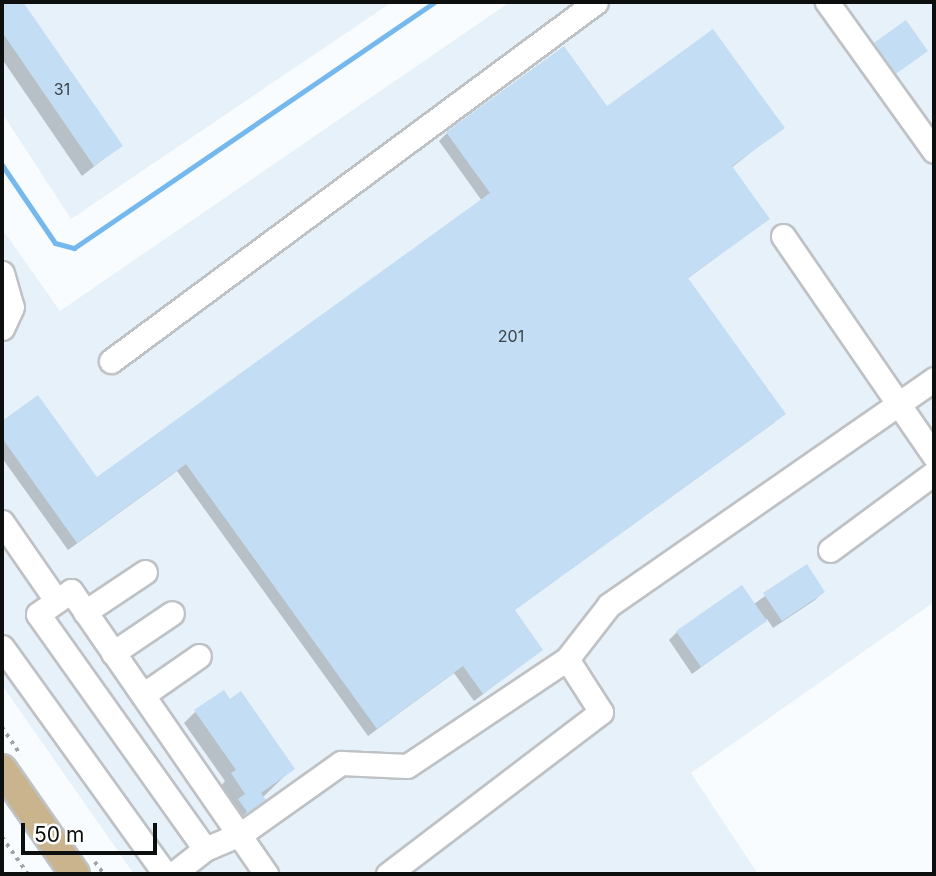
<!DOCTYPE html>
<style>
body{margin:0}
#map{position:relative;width:936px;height:876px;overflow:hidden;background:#f9fcfe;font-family:Inter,sans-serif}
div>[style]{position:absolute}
.built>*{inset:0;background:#e7f1f9}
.shadow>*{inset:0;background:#0003}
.stream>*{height:5px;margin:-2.5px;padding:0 2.5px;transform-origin:2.5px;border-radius:2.5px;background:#74b8ee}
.building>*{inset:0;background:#c3def4}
.path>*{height:3.5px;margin-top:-1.75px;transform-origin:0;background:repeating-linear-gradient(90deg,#a0a2a3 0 3.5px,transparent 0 8.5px)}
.roads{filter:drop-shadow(2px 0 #bfc2c5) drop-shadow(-2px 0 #bfc2c5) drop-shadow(0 2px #bfc2c5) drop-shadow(0 -2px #bfc2c5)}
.minor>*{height:23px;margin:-11.5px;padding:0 11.5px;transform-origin:11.5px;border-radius:11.5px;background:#fff}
.major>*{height:28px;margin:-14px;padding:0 14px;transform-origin:14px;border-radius:14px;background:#c9b48e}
span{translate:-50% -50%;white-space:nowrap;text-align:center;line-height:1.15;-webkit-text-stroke:5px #fff;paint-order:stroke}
.number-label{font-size:16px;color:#3a4248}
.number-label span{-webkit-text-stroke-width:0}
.frame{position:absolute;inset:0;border:4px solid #0d0e0e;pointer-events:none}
.scale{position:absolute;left:21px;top:823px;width:136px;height:32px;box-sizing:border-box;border:4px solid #0d0e0e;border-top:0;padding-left:9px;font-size:21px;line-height:24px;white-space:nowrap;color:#0d0e0e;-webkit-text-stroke:5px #fff;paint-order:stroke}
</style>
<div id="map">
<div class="built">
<div style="clip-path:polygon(2px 2px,392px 2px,71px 219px,2px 113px)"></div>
<div style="clip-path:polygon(510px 2px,934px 2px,934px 602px,691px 773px,758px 874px,134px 874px,2px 685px,2px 229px,60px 311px)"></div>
</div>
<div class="shadow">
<div style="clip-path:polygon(2px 2px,21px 2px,120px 146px,82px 176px,2px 59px)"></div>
<div style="clip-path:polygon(607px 108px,782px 128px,731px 168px,768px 219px,687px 279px,775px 422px,513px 611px,541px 650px,474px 701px,454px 673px,368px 736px,177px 471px,68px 550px,2px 458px,2px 423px,37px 397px,97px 480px,482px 201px,439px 141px,447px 133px)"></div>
<div style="clip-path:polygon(806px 566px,823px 592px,815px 600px,773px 628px,767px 619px,692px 674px,669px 640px,677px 632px,754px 604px)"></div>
<div style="clip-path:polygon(195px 712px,293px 768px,236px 823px,228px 811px,234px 805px,221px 786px,225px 781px,184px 723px)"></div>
</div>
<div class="stream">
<div style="left:2px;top:165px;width:94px;rotate:55.8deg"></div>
<div style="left:55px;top:243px;width:20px;rotate:15deg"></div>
<div style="left:74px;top:248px;width:437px;rotate:-34.3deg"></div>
</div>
<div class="building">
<div style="clip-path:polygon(2px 2px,23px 2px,123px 146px,94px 166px,2px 32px)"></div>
<div style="clip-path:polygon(906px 20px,928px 51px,890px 78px,868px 47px)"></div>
<div style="clip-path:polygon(713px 29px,785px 128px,732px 166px,770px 219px,688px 278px,786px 414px,515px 610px,543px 650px,483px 694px,463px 666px,377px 729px,186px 464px,77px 543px,2px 438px,2px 421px,38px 395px,97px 477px,490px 193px,446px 132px,564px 46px,607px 106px)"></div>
<div style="clip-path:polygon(807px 564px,825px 592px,782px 621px,763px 593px)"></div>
<div style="clip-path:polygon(742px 585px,767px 621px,701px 667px,676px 631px)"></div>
<div style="clip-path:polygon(224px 690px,230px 699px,241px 691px,295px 769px,261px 793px,266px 800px,248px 813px,238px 799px,245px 794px,231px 773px,236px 770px,194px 710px)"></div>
</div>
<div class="path">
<div style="left:2px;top:727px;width:34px;rotate:56deg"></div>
<div style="left:2px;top:837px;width:45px;rotate:54.9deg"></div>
<div style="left:95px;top:862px;width:15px;rotate:53deg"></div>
</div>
<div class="roads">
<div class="minor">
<div style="left:827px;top:2px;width:183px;rotate:54.3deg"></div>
<div style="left:783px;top:236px;width:267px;rotate:55.5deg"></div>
<div style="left:2px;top:273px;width:35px;rotate:74deg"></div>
<div style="left:12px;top:307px;width:23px;rotate:115deg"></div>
<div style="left:111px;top:361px;width:603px;rotate:-36.51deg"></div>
<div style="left:2px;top:522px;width:95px;rotate:55.3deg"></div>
<div style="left:830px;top:550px;width:129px;rotate:-36.5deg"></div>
<div style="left:85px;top:612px;width:72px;rotate:-33.7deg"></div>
<div style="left:2px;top:647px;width:279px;rotate:54.3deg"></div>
<div style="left:113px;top:653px;width:71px;rotate:-34.1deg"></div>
<div style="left:567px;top:659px;width:68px;rotate:-52.1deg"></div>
<div style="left:609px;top:605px;width:396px;rotate:-34.8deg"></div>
<div style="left:143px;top:695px;width:68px;rotate:-34.9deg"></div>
<div style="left:205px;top:849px;width:39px;rotate:-23deg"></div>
<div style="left:241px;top:834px;width:123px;rotate:-35.4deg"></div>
<div style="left:341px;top:763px;width:66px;rotate:2.6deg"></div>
<div style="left:407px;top:766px;width:192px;rotate:-33.8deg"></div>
<div style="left:567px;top:659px;width:63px;rotate:57.3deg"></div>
<div style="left:601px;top:712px;width:268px;rotate:142.7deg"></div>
<div style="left:173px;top:874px;width:41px;rotate:-38deg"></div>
<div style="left:205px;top:849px;width:288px;rotate:-125.4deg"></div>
<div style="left:38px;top:614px;width:40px;rotate:-34.9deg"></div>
<div style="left:71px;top:591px;width:344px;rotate:55.4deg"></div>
</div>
<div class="major">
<div style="left:2px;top:769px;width:128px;rotate:55.2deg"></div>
</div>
</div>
<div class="number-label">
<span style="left:62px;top:89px">31</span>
<span style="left:511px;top:336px">201</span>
</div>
<div class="frame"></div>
<div class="scale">50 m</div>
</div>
